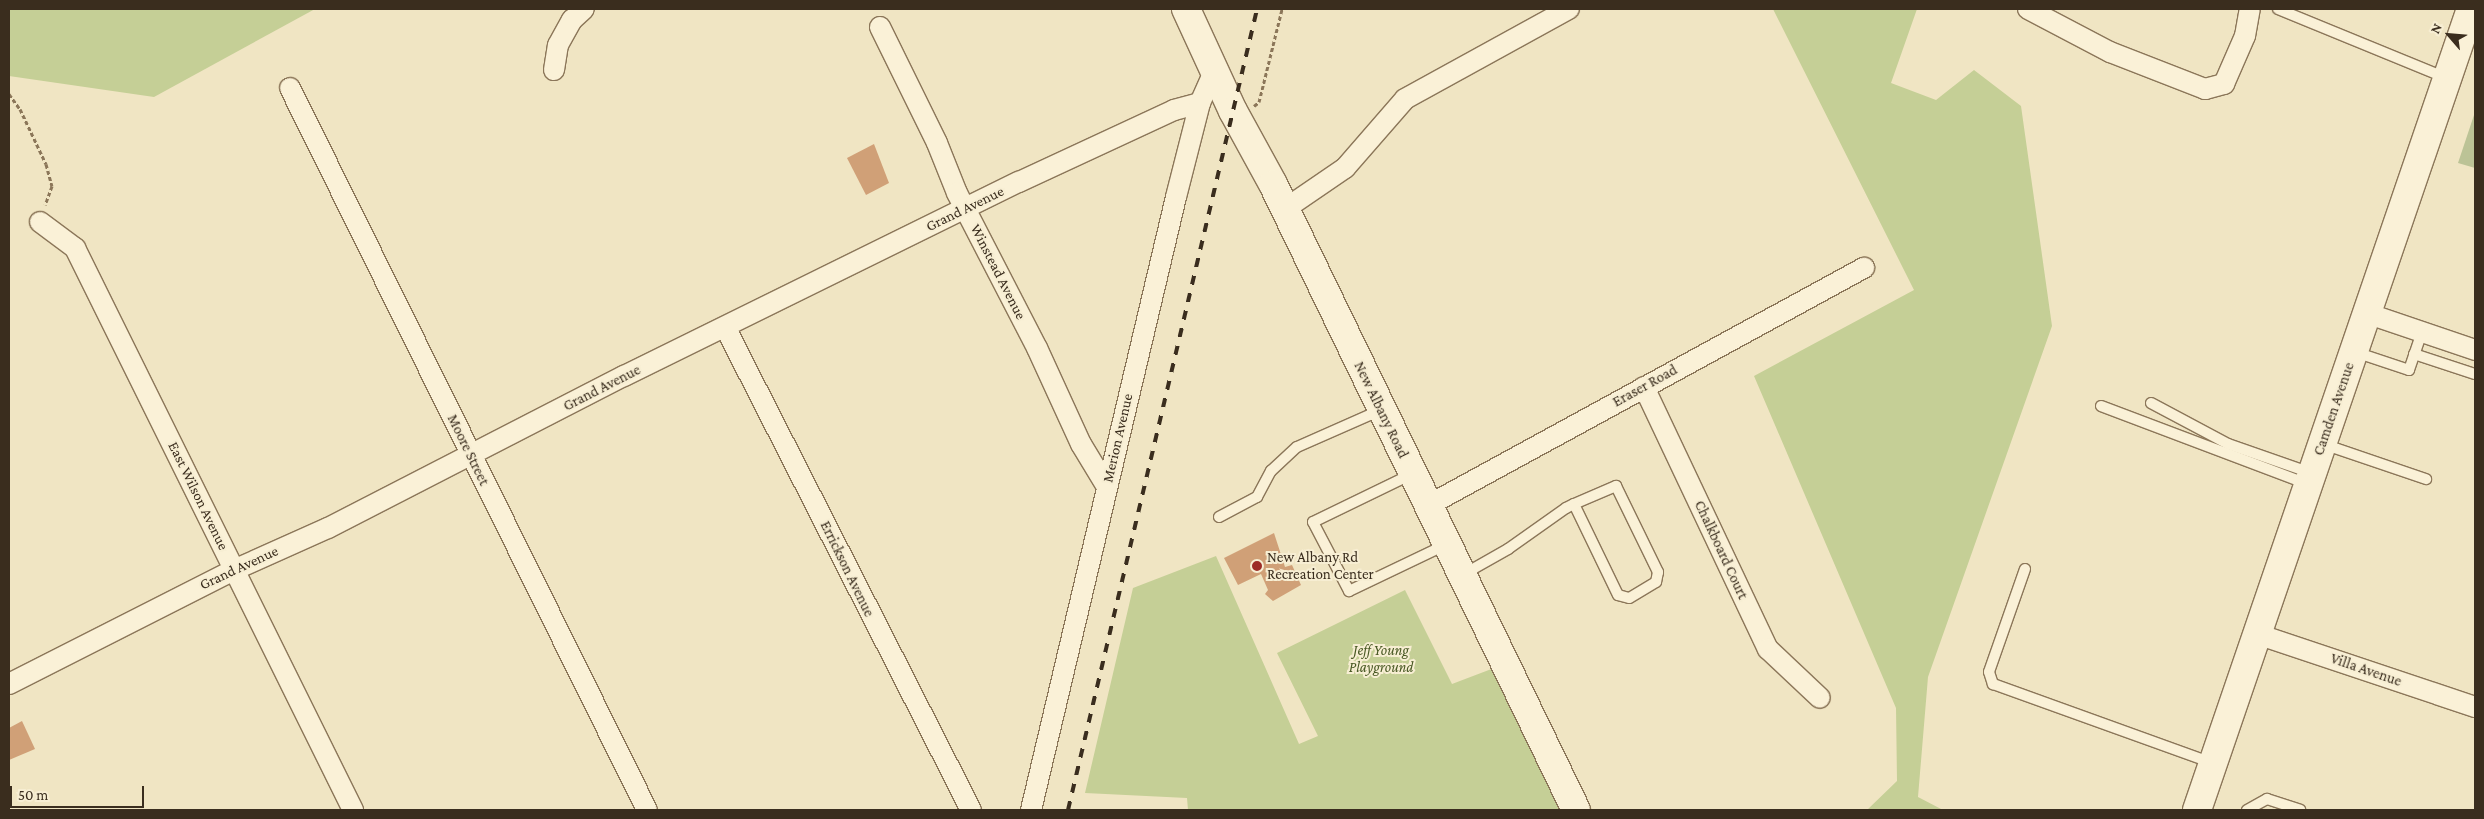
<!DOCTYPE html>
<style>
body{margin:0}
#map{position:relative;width:2484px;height:819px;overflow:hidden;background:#f0e5c3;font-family:"Crimson Pro",serif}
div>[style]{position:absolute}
.green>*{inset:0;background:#c5cf96}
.cemetery>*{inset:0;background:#bcc396}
.building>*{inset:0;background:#d0a077}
.path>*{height:3px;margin-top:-1.5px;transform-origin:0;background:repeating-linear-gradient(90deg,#8b7659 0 4px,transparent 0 6.5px)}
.roads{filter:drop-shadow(1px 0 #8b7659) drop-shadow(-1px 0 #8b7659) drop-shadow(0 1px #8b7659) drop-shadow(0 -1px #8b7659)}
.lane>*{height:10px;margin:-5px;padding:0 5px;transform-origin:5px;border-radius:5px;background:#faf1d7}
.street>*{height:20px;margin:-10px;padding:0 10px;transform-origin:10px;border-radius:10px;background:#faf1d7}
.secondary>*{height:28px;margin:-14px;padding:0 14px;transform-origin:14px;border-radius:14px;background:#faf1d7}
.rail>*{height:4px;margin-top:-2px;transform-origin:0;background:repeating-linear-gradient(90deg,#3a2d1e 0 9px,transparent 0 18px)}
.dots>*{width:14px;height:14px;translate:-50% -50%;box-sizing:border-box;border:2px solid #f7eed3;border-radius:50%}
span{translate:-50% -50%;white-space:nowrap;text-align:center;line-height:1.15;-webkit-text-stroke:4px #f7eed3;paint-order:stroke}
.street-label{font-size:15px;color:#3a2d1e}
.poi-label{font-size:15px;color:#3a2d1e}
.left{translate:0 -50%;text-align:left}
.park-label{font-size:15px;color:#485823;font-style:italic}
.frame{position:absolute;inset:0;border:10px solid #3a2d1e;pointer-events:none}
.north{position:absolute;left:2424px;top:10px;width:50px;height:50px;-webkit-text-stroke:4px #f7eed3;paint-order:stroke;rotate:297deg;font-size:14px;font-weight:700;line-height:20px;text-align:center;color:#3a2d1e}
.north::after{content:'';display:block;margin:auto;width:18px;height:22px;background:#3a2d1e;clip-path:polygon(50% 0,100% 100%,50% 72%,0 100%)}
.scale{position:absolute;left:10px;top:786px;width:134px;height:22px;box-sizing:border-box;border:2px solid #3a2d1e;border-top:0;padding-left:6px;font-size:15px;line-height:18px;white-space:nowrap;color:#3a2d1e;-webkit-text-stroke:4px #f7eed3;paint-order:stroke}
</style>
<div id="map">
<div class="green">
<div style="clip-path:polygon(9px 9px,315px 9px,154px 97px,9px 76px)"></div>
<div style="clip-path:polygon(1773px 9px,1917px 9px,1891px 83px,1936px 100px,1974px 70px,2021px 106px,2052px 326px,1928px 677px,1918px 797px,1943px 810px,1867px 810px,1897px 781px,1896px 708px,1754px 376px,1914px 290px)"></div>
<div style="clip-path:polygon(1216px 556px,1299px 744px,1318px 736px,1277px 653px,1405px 590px,1452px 684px,1502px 665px,1574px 810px,1188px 810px,1187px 798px,1085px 793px,1133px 588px)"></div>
</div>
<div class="cemetery">
<div style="clip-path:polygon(2475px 112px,2475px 168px,2458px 163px)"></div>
</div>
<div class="building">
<div style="clip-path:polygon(874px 144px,889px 183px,866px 195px,847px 158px)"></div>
<div style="clip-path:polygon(1274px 533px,1285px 567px,1292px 565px,1301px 585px,1273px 601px,1265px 594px,1268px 590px,1261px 574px,1238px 585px,1224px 558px)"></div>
<div style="clip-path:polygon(22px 721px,35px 749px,9px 760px,9px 728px)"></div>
</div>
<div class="path">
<div style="left:9px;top:94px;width:19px;rotate:54deg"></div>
<div style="left:20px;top:109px;width:61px;rotate:64.7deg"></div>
<div style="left:46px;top:164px;width:23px;rotate:75deg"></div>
<div style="left:52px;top:186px;width:20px;rotate:110deg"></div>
<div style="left:1254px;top:106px;width:6px;rotate:-39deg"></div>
<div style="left:1259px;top:102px;width:96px;rotate:-76.1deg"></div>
</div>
<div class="roads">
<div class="lane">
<div style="left:2278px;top:9px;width:182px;rotate:22.3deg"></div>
<div style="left:2355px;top:352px;width:57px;rotate:18.4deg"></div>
<div style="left:2409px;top:370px;width:40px;rotate:-71.1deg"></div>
<div style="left:2414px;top:354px;width:64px;rotate:18.2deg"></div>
<div style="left:2151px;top:403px;width:87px;rotate:28deg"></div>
<div style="left:2228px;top:444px;width:88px;rotate:19.3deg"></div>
<div style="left:2101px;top:406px;width:220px;rotate:20.7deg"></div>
<div style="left:2323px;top:444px;width:109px;rotate:18.8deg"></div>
<div style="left:1412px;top:474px;width:110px;rotate:154.1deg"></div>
<div style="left:1313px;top:522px;width:78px;rotate:62.4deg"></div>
<div style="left:1349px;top:591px;width:109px;rotate:-25.6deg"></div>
<div style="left:1219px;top:517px;width:43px;rotate:-27.8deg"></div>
<div style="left:1257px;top:497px;width:30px;rotate:-62deg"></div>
<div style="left:1271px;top:471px;width:35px;rotate:-43deg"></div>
<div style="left:1297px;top:447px;width:92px;rotate:-23.8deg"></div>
<div style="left:2025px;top:569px;width:109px;rotate:109.3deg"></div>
<div style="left:1989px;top:672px;width:13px;rotate:72deg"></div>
<div style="left:1993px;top:684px;width:233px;rotate:19.8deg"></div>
<div style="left:1464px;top:574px;width:51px;rotate:-29.6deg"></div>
<div style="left:1508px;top:549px;width:71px;rotate:-35.3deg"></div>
<div style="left:1566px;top:508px;width:9px;rotate:-27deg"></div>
<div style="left:1574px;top:504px;width:46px;rotate:-23.2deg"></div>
<div style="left:1616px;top:486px;width:96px;rotate:64deg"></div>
<div style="left:1658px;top:572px;width:10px;rotate:101deg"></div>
<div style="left:1656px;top:582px;width:31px;rotate:149deg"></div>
<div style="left:1629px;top:598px;width:11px;rotate:-165deg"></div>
<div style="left:1618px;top:595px;width:101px;rotate:-115.8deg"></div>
<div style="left:2247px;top:810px;width:23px;rotate:-29deg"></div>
<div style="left:2267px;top:799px;width:35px;rotate:18deg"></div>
</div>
<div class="street">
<div style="left:2028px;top:9px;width:93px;rotate:27.7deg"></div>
<div style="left:2110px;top:52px;width:102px;rotate:21.3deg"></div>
<div style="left:2205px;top:89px;width:20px;rotate:-15deg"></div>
<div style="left:2224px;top:84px;width:52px;rotate:-66.4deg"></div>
<div style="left:2245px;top:36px;width:27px;rotate:-80deg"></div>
<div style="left:880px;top:27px;width:129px;rotate:63.8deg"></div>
<div style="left:937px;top:143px;width:54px;rotate:68.2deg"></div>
<div style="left:957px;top:193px;width:174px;rotate:62.7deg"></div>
<div style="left:1037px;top:348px;width:106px;rotate:65.4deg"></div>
<div style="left:1081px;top:444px;width:50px;rotate:58.8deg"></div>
<div style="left:554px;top:70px;width:25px;rotate:-81deg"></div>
<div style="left:558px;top:45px;width:29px;rotate:-61deg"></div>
<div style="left:572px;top:20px;width:16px;rotate:-43deg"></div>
<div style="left:290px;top:88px;width:805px;rotate:63.69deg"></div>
<div style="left:1285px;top:209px;width:73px;rotate:-34.3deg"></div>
<div style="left:1345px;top:168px;width:91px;rotate:-49deg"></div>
<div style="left:1405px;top:99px;width:187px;rotate:-28.8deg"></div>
<div style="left:40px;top:222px;width:44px;rotate:36.6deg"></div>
<div style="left:75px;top:248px;width:627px;rotate:63.68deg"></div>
<div style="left:2366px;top:313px;width:115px;rotate:18.7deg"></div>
<div style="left:725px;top:327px;width:542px;rotate:63.01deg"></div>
<div style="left:1644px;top:387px;width:290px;rotate:64.7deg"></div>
<div style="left:1768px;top:649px;width:71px;rotate:43.3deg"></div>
<div style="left:1427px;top:506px;width:498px;rotate:-28.6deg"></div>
<div style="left:2257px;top:634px;width:230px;rotate:18.5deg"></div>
<div style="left:9px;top:684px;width:252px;rotate:-26.9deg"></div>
<div style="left:234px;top:570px;width:103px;rotate:-24.1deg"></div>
<div style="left:328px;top:528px;width:333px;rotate:-27.2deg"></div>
<div style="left:624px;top:376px;width:440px;rotate:-26.2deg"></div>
<div style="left:1019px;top:182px;width:171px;rotate:-24.9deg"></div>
<div style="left:1174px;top:110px;width:27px;rotate:-15deg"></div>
<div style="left:1031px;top:810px;width:630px;rotate:-76.69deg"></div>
<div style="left:1176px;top:197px;width:97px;rotate:-75.7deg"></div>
<div style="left:1200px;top:103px;width:37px;rotate:-66deg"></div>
</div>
<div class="secondary">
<div style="left:1186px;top:9px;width:112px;rotate:65.3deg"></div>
<div style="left:1233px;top:111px;width:83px;rotate:61.3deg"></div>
<div style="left:1273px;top:184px;width:695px;rotate:64.17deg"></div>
<div style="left:2197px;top:810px;width:847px;rotate:-71.12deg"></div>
</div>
</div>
<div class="rail">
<div style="left:1068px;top:810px;width:823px;rotate:-76.72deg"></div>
</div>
<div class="dots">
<div style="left:1257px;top:566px;background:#9d2b26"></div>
</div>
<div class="street-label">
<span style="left:965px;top:209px;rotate:-26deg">Grand Avenue</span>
<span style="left:998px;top:272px;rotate:63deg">Winstead Avenue</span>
<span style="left:1645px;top:386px;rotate:-29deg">Eraser Road</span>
<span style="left:602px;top:388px;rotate:-27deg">Grand Avenue</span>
<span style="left:2334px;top:409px;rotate:-71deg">Camden Avenue</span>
<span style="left:1381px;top:410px;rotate:64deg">New Albany Road</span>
<span style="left:1118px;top:438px;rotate:-77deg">Merion Avenue</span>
<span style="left:468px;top:450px;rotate:64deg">Moore Street</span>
<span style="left:198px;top:496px;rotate:64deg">East Wilson Avenue</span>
<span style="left:1721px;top:550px;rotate:65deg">Chalkboard Court</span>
<span style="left:239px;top:568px;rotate:-25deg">Grand Avenue</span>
<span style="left:847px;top:569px;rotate:64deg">Errickson Avenue</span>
<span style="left:2366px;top:670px;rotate:19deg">Villa Avenue</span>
</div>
<div class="poi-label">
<span class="left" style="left:1267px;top:566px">New Albany Rd<br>Recreation Center</span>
</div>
<div class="park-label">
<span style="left:1381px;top:659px">Jeff Young<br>Playground</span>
</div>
<div class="frame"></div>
<div class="north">N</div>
<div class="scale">50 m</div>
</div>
